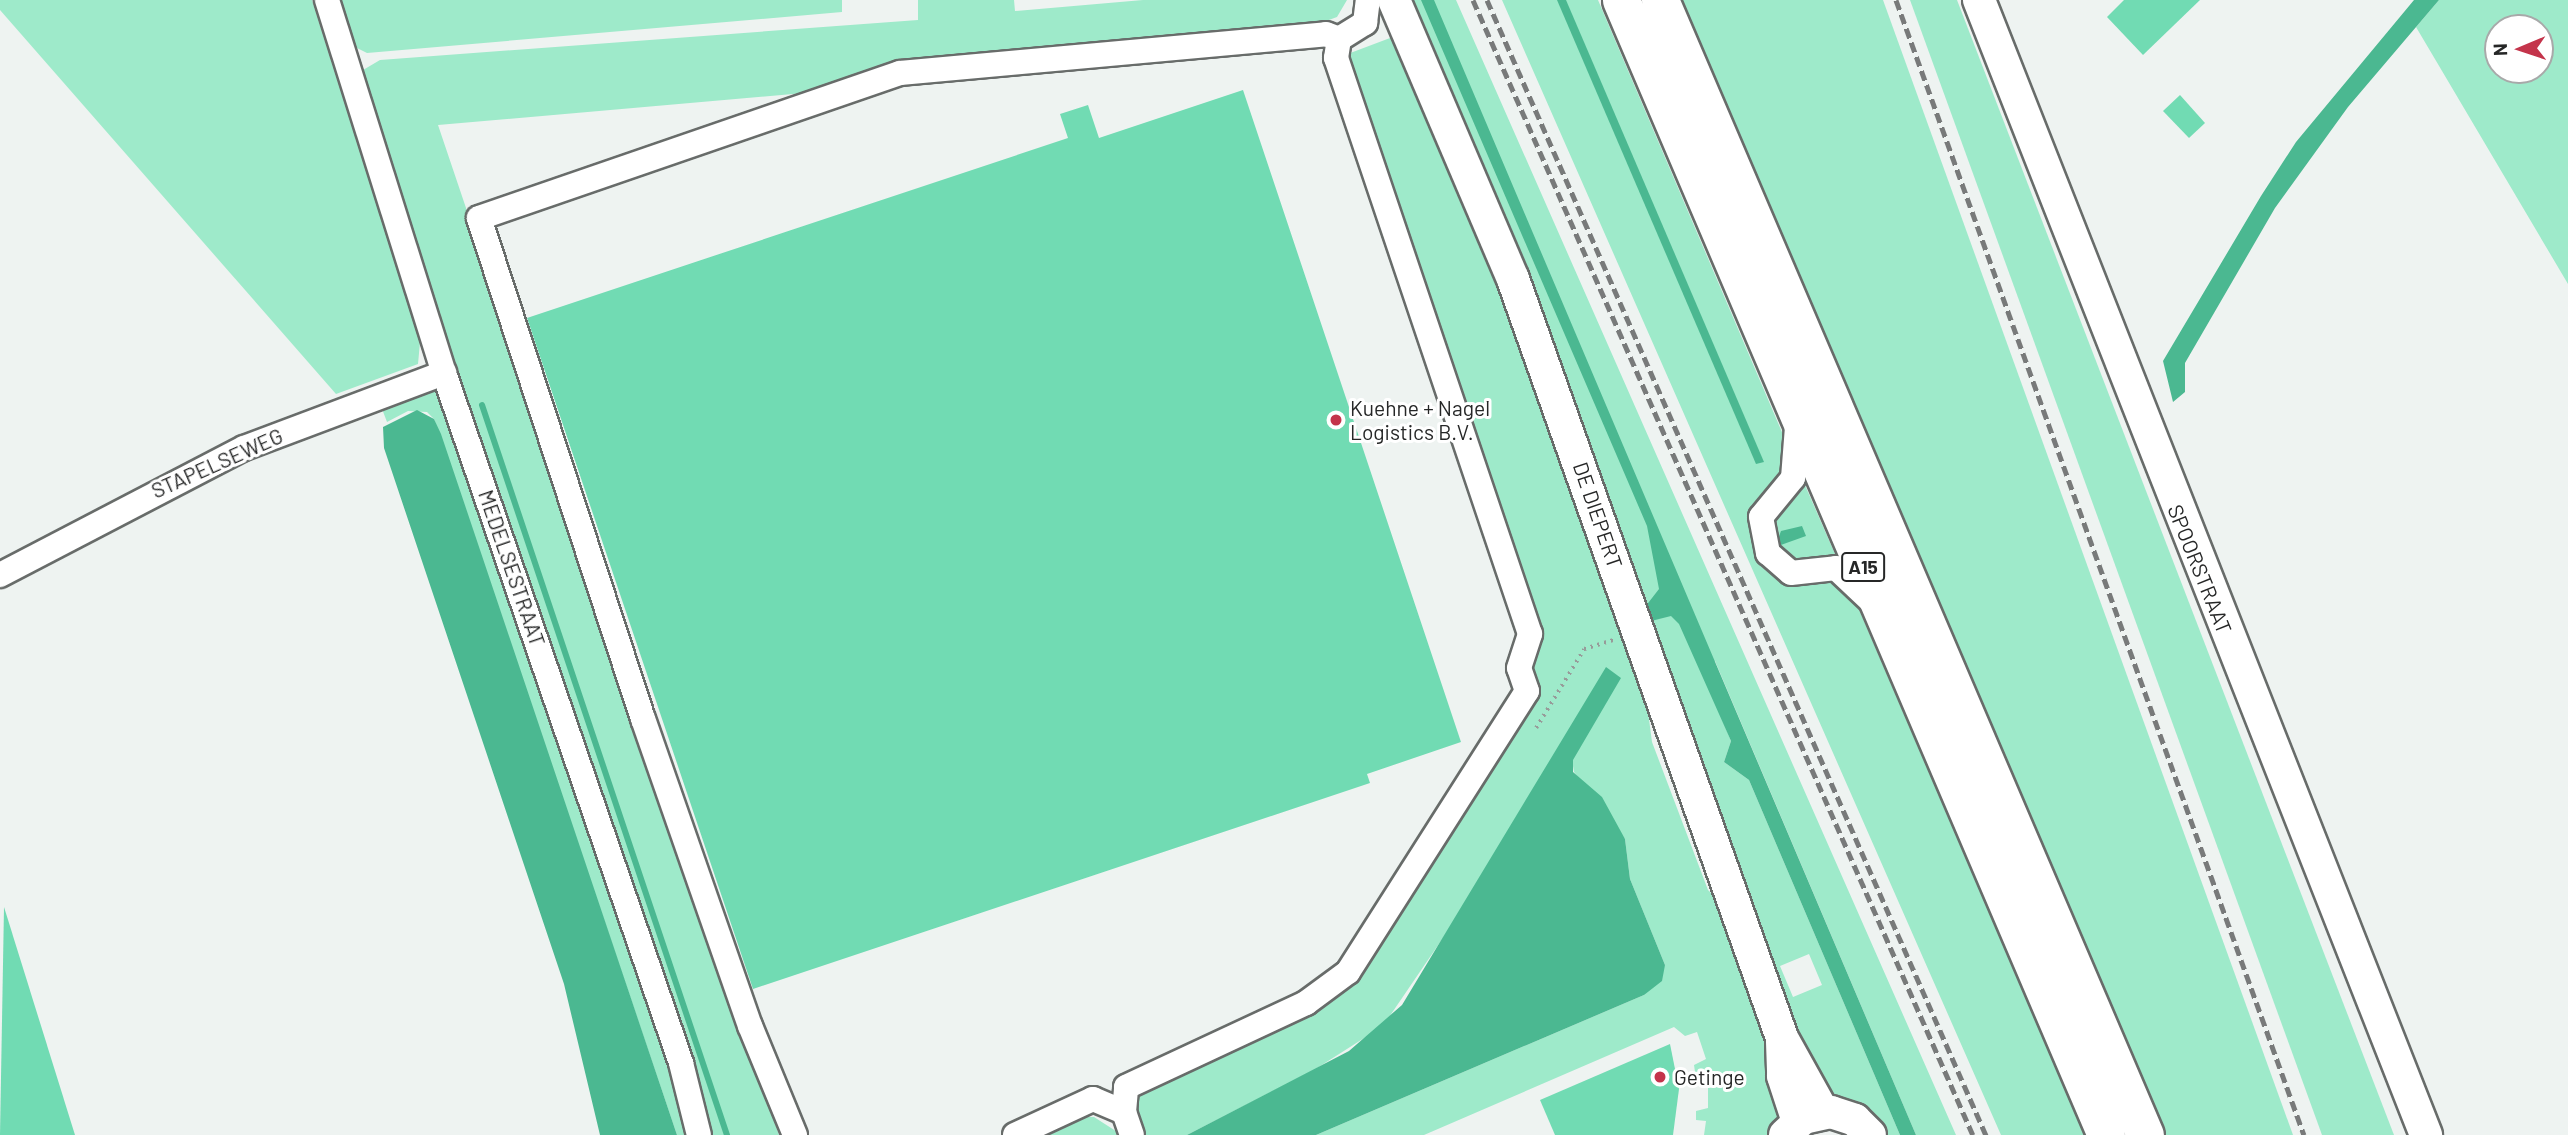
<!DOCTYPE html>
<style>
body{margin:0}
#map{position:relative;width:2568px;height:1135px;overflow:hidden;background:#eef3f1;font-family:Barlow,sans-serif}
div>[style]{position:absolute}
.green>*{inset:0;background:#9eeaca}
.water>*{inset:0;background:#4bb891}
.stream>*{height:6px;margin:-3px;padding:0 3px;transform-origin:3px;border-radius:3px;background:#4bb891}
.building>*{inset:0;background:#71dbb3}
.path>*{height:3.5px;margin-top:-1.75px;transform-origin:0;background:repeating-linear-gradient(90deg,#979b99 0 2px,transparent 0 7px)}
.roads{filter:drop-shadow(2px 0 #686c6a) drop-shadow(-2px 0 #686c6a) drop-shadow(0 2px #686c6a) drop-shadow(0 -2px #686c6a)}
.minor>*{height:24px;margin:-12px;padding:0 12px;transform-origin:12px;border-radius:12px;background:#fff}
.major>*{height:32px;margin:-16px;padding:0 16px;transform-origin:16px;border-radius:16px;background:#fff}
.highway>*{height:37px;margin:-18.5px;padding:0 18.5px;transform-origin:18.5px;border-radius:18.5px;background:#fff}
.rail>*{height:5px;margin-top:-2.5px;transform-origin:0;background:repeating-linear-gradient(90deg,#787a7a 0 10px,transparent 0 15px)}
.dots>*{width:19px;height:19px;translate:-50% -50%;box-sizing:border-box;border:4px solid #fff;border-radius:50%}
span{translate:-50% -50%;white-space:nowrap;text-align:center;line-height:1.15;-webkit-text-stroke:6px #fff;paint-order:stroke}
.shield-label span{padding:2px 5px;background:#fff;border:2px solid;border-radius:5px;-webkit-text-stroke-width:0}
.shield-label{font-size:19px;color:#262727;font-weight:700}
.poi-label{font-size:21px;color:#262727}
.left{translate:0 -50%;text-align:left}
.street-label{font-size:21px;color:#262727}
.north{position:absolute;left:2484px;top:14px;width:70px;height:70px;box-sizing:border-box;background:#fff;border:2px solid #a8a9a9;border-radius:50%;rotate:268deg;font-size:19px;font-weight:700;line-height:28px;text-align:center;color:#262727}
.north::after{content:'';display:block;margin:auto;width:24px;height:32px;background:#c4344b;clip-path:polygon(50% 0,100% 100%,50% 72%,0 100%)}
</style>
<div id="map">
<div class="green">
<div style="clip-path:polygon(0 0,312px 0,420px 342px,418px 364px,336px 394px,0 10px)"></div>
<div style="clip-path:polygon(337px 0,842px 0,842px 12px,367px 53px,351px 45px)"></div>
<div style="clip-path:polygon(918px 0,1014px 0,1015px 11px,1143px 0,1347px 0,1337px 17px,1307px 28px,897px 60px,804px 93px,438px 125px,779px 1135px,706px 1135px,358px 73px,380px 60px,918px 20px)"></div>
<div style="clip-path:polygon(evenodd,1405px 0,1456px 0,1956px 1135px,1916px 1135px,1715px 661px,1700px 666px,1731px 741px,1724px 762px,1749px 780px,1900px 1135px,1888px 1135px,1878px 1121px,1836px 1099px,1816px 1076px,1405px 0,1809px 954px,1822px 985px,1793px 997px,1780px 966px,1809px 954px)"></div>
<div style="clip-path:polygon(1502px 0,1598px 0,1790px 451px,1763px 552px,1827px 574px,1852px 593px,2085px 1135px,2001px 1135px)"></div>
<div style="clip-path:polygon(1678px 0,1883px 0,2293px 1135px,2165px 1135px)"></div>
<div style="clip-path:polygon(1910px 0,1957px 0,2394px 1135px,2322px 1135px)"></div>
<div style="clip-path:polygon(evenodd,2439px 0,2568px 0,2568px 284px,2416px 27px,2439px 0,2498px 28px,2540px 28px,2540px 70px,2498px 70px,2498px 28px)"></div>
<div style="clip-path:polygon(1398px 35px,1473px 213px,1645px 689px,1652px 742px,1708px 890px,1727px 909px,1781px 1089px,1783px 1118px,1775px 1135px,1704px 1135px,1706px 1121px,1696px 1120px,1696px 1111px,1708px 1108px,1708px 1080px,1696px 1079px,1694px 1065px,1706px 1059px,1697px 1032px,1685px 1036px,1674px 1027px,1424px 1135px,1316px 1135px,1644px 995px,1665px 965px,1630px 879px,1625px 839px,1574px 772px,1572px 760px,1620px 678px,1383px 1026px,1314px 1070px,1187px 1135px,1145px 1135px,1133px 1107px,1136px 1095px,1361px 971px,1536px 691px,1527px 667px,1540px 640px,1345px 55px)"></div>
<div style="clip-path:polygon(443px 387px,519px 605px,692px 1135px,677px 1135px,434px 419px,427px 412px,408px 411px,387px 422px,379px 401px)"></div>
<div style="clip-path:polygon(1801px 476px,1839px 563px,1779px 559px,1772px 509px)"></div>
<div style="clip-path:polygon(1094px 1117px,1122px 1135px,1049px 1135px,1087px 1117px)"></div>
</div>
<div class="water">
<div style="clip-path:polygon(1421px 0,1434px 0,1916px 1135px,1900px 1135px,1749px 780px,1724px 762px,1731px 741px,1679px 624px,1671px 616px,1651px 621px,1645px 607px,1659px 589px,1647px 526px)"></div>
<div style="clip-path:polygon(1557px 0,1566px 0,1764px 462px,1756px 464px)"></div>
<div style="clip-path:polygon(2414px 0,2439px 0,2348px 107px,2275px 208px,2185px 363px,2185px 392px,2173px 402px,2163px 361px,2261px 196px,2296px 142px)"></div>
<div style="clip-path:polygon(417px 410px,434px 419px,441px 434px,677px 1135px,600px 1135px,564px 984px,384px 448px,383px 427px)"></div>
<div style="clip-path:polygon(1802px 526px,1806px 536px,1775px 547px,1781px 531px)"></div>
<div style="clip-path:polygon(1606px 667px,1621px 678px,1573px 760px,1573px 772px,1602px 797px,1625px 839px,1630px 879px,1665px 965px,1662px 981px,1644px 995px,1316px 1135px,1187px 1135px,1349px 1051px,1402px 1005px)"></div>
</div>
<div class="stream">
<div style="left:482px;top:405px;width:770px;rotate:71.45deg"></div>
</div>
<div class="building">
<div style="clip-path:polygon(2124px 0,2200px 0,2143px 55px,2107px 17px)"></div>
<div style="clip-path:polygon(1243px 90px,1461px 742px,1367px 774px,1370px 783px,753px 989px,527px 318px,1068px 138px,1060px 114px,1088px 105px,1099px 138px)"></div>
<div style="clip-path:polygon(2180px 95px,2205px 123px,2189px 138px,2163px 111px)"></div>
<div style="clip-path:polygon(4px 907px,75px 1135px,0 1135px)"></div>
<div style="clip-path:polygon(1670px 1044px,1679px 1089px,1673px 1135px,1555px 1135px,1540px 1100px)"></div>
</div>
<div class="path">
<div style="left:1536px;top:728px;width:92px;rotate:-58.7deg"></div>
<div style="left:1584px;top:649px;width:31px;rotate:-17deg"></div>
</div>
<div class="roads">
<div class="minor">
<div style="left:327px;top:0;width:391px;rotate:72.6deg"></div>
<div style="left:444px;top:373px;width:730px;rotate:71.04deg"></div>
<div style="left:681px;top:1063px;width:74px;rotate:76deg"></div>
<div style="left:1797px;top:427px;width:51px;rotate:94.5deg"></div>
<div style="left:1793px;top:478px;width:50px;rotate:129.4deg"></div>
<div style="left:1761px;top:517px;width:37px;rotate:79deg"></div>
<div style="left:1768px;top:553px;width:30px;rotate:41deg"></div>
<div style="left:1791px;top:573px;width:45px;rotate:-6.3deg"></div>
<div style="left:1836px;top:568px;width:47px;rotate:43.3deg"></div>
<div style="left:0;top:575px;width:275px;rotate:-27.5deg"></div>
<div style="left:244px;top:448px;width:214px;rotate:-20.6deg"></div>
<div style="left:1124px;top:1112px;width:25px;rotate:-85deg"></div>
<div style="left:1126px;top:1087px;width:199px;rotate:-25deg"></div>
<div style="left:1306px;top:1003px;width:52px;rotate:-36.4deg"></div>
<div style="left:1348px;top:972px;width:333px;rotate:-57.5deg"></div>
<div style="left:1527px;top:691px;width:24px;rotate:-109deg"></div>
<div style="left:1519px;top:668px;width:36px;rotate:-72deg"></div>
<div style="left:1530px;top:634px;width:608px;rotate:-108.61deg"></div>
<div style="left:1336px;top:58px;width:19px;rotate:-81deg"></div>
<div style="left:795px;top:1135px;width:118px;rotate:-112.4deg"></div>
<div style="left:750px;top:1026px;width:325px;rotate:-109.2deg"></div>
<div style="left:643px;top:719px;width:527px;rotate:-108.13deg"></div>
<div style="left:479px;top:218px;width:445px;rotate:-19deg"></div>
<div style="left:900px;top:73px;width:428px;rotate:-5.2deg"></div>
<div style="left:1326px;top:34px;width:14px;rotate:21deg"></div>
<div style="left:1339px;top:39px;width:31px;rotate:-32deg"></div>
<div style="left:1365px;top:23px;width:23px;rotate:-83deg"></div>
<div style="left:1015px;top:1135px;width:86px;rotate:-24.8deg"></div>
<div style="left:1093px;top:1099px;width:34px;rotate:23deg"></div>
<div style="left:1124px;top:1112px;width:24px;rotate:71deg"></div>
</div>
<div class="major">
<div style="left:1394px;top:0;width:303px;rotate:66.9deg"></div>
<div style="left:1513px;top:279px;width:805px;rotate:70.48deg"></div>
<div style="left:1782px;top:1038px;width:85px;rotate:61deg"></div>
<div style="left:1979px;top:0;width:1220px;rotate:68.5deg"></div>
<div style="left:1782px;top:1042px;width:34px;rotate:88deg"></div>
<div style="left:1783px;top:1076px;width:48px;rotate:71.9deg"></div>
<div style="left:1785px;top:1135px;width:25px;rotate:-43deg"></div>
<div style="left:1803px;top:1118px;width:29px;rotate:-12deg"></div>
<div style="left:1831px;top:1112px;width:25px;rotate:18deg"></div>
<div style="left:1855px;top:1120px;width:21px;rotate:45deg"></div>
</div>
<div class="highway">
<div style="left:1621px;top:0;width:1234px;rotate:66.86deg"></div>
<div style="left:1660px;top:0;width:1234px;rotate:66.86deg"></div>
</div>
</div>
<div class="rail">
<div style="left:1473px;top:0;width:1240px;rotate:66.23deg"></div>
<div style="left:1487px;top:0;width:1240px;rotate:66.27deg"></div>
<div style="left:1896px;top:0;width:1206px;rotate:70.23deg"></div>
</div>
<div class="dots">
<div style="left:1336px;top:420px;background:#c4344b"></div>
<div style="left:1660px;top:1077px;background:#c4344b"></div>
</div>
<div class="shield-label">
<span style="left:1863px;top:567px">A15</span>
</div>
<div class="poi-label">
<span class="left" style="left:1350px;top:420px">Kuehne + Nagel<br>Logistics B.V.</span>
<span class="left" style="left:1674px;top:1077px">Getinge</span>
</div>
<div class="street-label">
<span style="left:217px;top:463px;rotate:-24deg">STAPELSEWEG</span>
<span style="left:1598px;top:515px;rotate:71deg">DE DIEPERT</span>
<span style="left:512px;top:568px;rotate:71deg">MEDELSESTRAAT</span>
<span style="left:2200px;top:569px;rotate:68deg">SPOORSTRAAT</span>
</div>
<div class="north">N</div>
</div>
